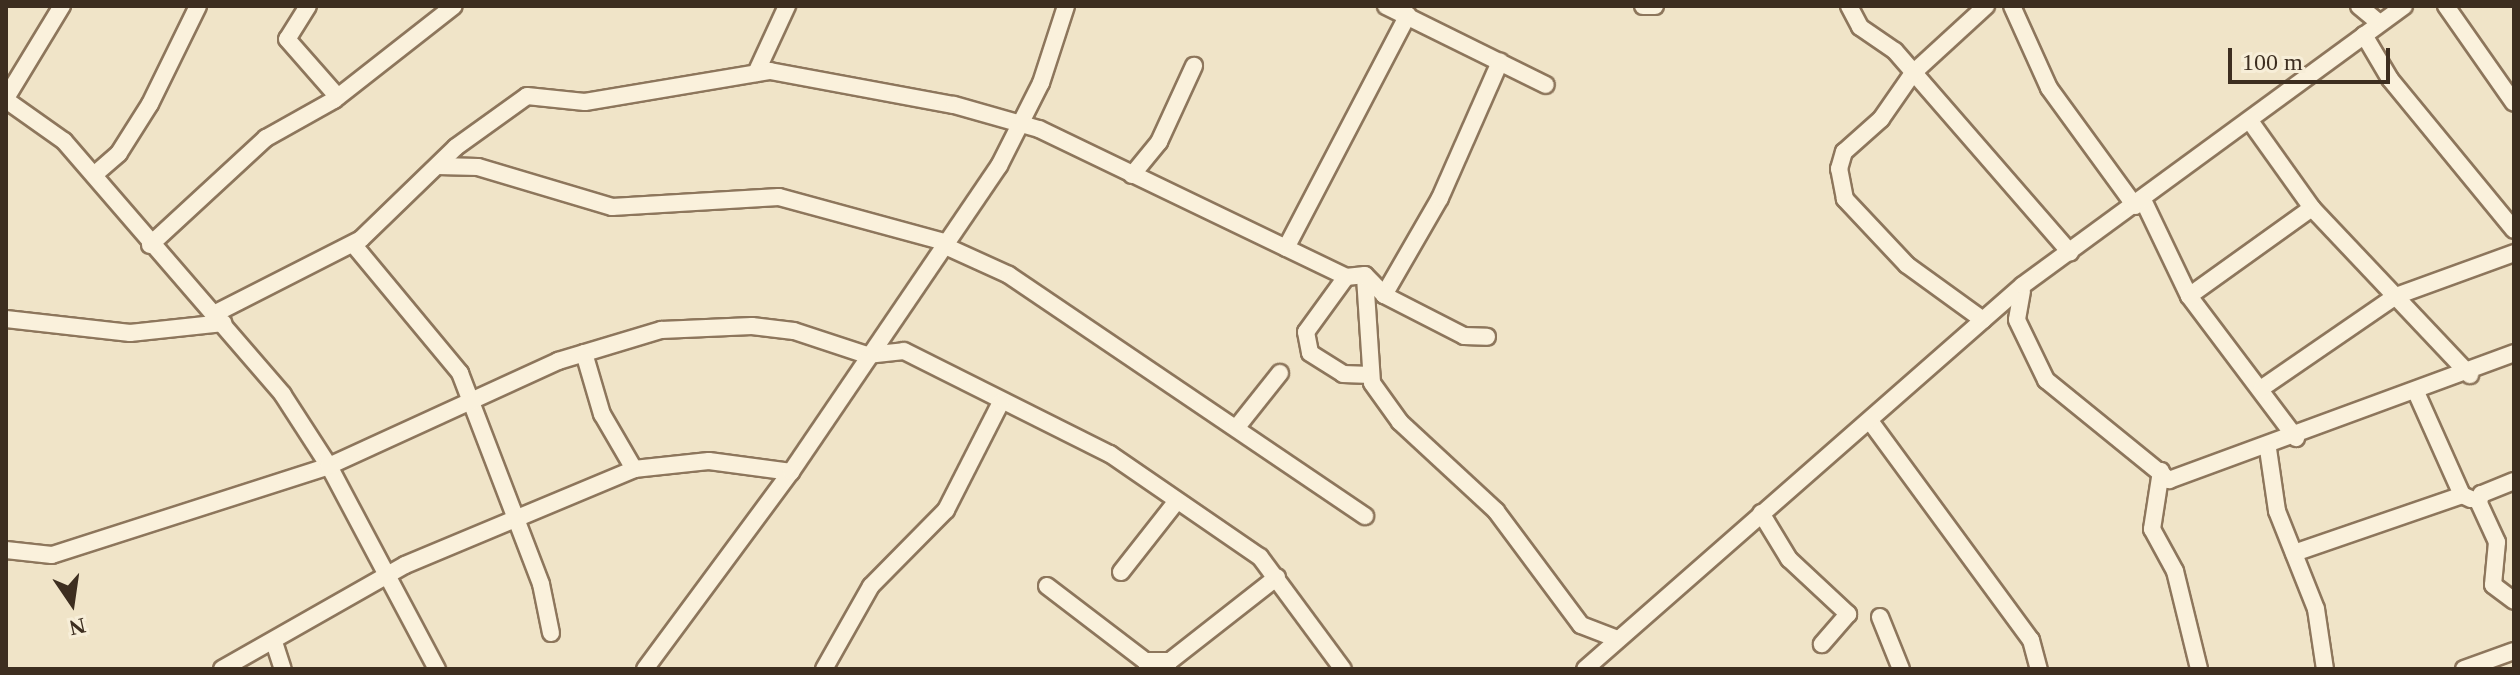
<!DOCTYPE html>
<style>
body{margin:0}
#map{position:relative;width:2520px;height:675px;overflow:hidden;background:#f0e4c8;font-family:Georgia,serif}
div>[style]{position:absolute}
.roads{filter:drop-shadow(2px 0 #8d765c) drop-shadow(-2px 0 #8d765c) drop-shadow(0 2px #8d765c) drop-shadow(0 -2px #8d765c)}
.minor>*{height:16px;margin:-8px;padding:0 8px;transform-origin:8px;border-radius:8px;background:#faf1dc}
span{translate:-50% -50%;white-space:nowrap;text-align:center;line-height:1.15;-webkit-text-stroke:8px #f7eed8;paint-order:stroke}
.frame{position:absolute;inset:0;border:8px solid #3d2e20;pointer-events:none}
.north{position:absolute;left:32px;top:563px;width:80px;height:80px;-webkit-text-stroke:6px #f7eed8;paint-order:stroke;rotate:167deg;font-size:22px;font-weight:700;line-height:32px;text-align:center;color:#3d2e20}
.north::after{content:'';display:block;margin:auto;width:28px;height:36px;background:#3d2e20;clip-path:polygon(50% 0,100% 100%,50% 72%,0 100%)}
.scale{position:absolute;left:2228px;top:48px;width:162px;height:36px;box-sizing:border-box;border:4px solid #3d2e20;border-top:0;padding-left:10px;font-size:24px;line-height:28px;white-space:nowrap;color:#3d2e20;-webkit-text-stroke:6px #f7eed8;paint-order:stroke}
</style>
<div id="map">
<div class="roads">
<div class="minor">
<div style="left:308px;top:6px;width:39px;rotate:122deg"></div>
<div style="left:287px;top:39px;width:77px;rotate:48.7deg"></div>
<div style="left:1386px;top:6px;width:178px;rotate:26.3deg"></div>
<div style="left:1643px;top:6px;width:12px"></div>
<div style="left:1849px;top:6px;width:24px;rotate:62deg"></div>
<div style="left:1860px;top:27px;width:42px;rotate:34.4deg"></div>
<div style="left:1895px;top:51px;width:267px;rotate:49deg"></div>
<div style="left:2012px;top:6px;width:90px;rotate:65.7deg"></div>
<div style="left:2049px;top:88px;width:146px;rotate:53.9deg"></div>
<div style="left:2359px;top:6px;width:26px;rotate:40deg"></div>
<div style="left:2446px;top:6px;width:118px;rotate:55deg"></div>
<div style="left:2364px;top:35px;width:51px;rotate:59.4deg"></div>
<div style="left:2390px;top:79px;width:195px;rotate:50.6deg"></div>
<div style="left:756px;top:73px;width:74px;rotate:-65.2deg"></div>
<div style="left:6px;top:98px;width:108px;rotate:-58.7deg"></div>
<div style="left:6px;top:100px;width:71px;rotate:35.3deg"></div>
<div style="left:64px;top:141px;width:335px;rotate:49.2deg"></div>
<div style="left:283px;top:395px;width:85px;rotate:57.1deg"></div>
<div style="left:329px;top:466px;width:230px;rotate:62deg"></div>
<div style="left:2250px;top:121px;width:107px;rotate:54.5deg"></div>
<div style="left:2312px;top:208px;width:230px;rotate:46.6deg"></div>
<div style="left:438px;top:166px;width:40px;rotate:1.4deg"></div>
<div style="left:478px;top:167px;width:140px;rotate:16.6deg"></div>
<div style="left:612px;top:207px;width:167px;rotate:-3.4deg"></div>
<div style="left:779px;top:197px;width:172px;rotate:15.2deg"></div>
<div style="left:94px;top:175px;width:33px;rotate:-41deg"></div>
<div style="left:119px;top:153px;width:58px;rotate:-57.7deg"></div>
<div style="left:150px;top:104px;width:109px;rotate:-63.9deg"></div>
<div style="left:1132px;top:175px;width:43px;rotate:-50.7deg"></div>
<div style="left:1159px;top:142px;width:84px;rotate:-65.3deg"></div>
<div style="left:2143px;top:200px;width:106px;rotate:64.4deg"></div>
<div style="left:2189px;top:296px;width:178px;rotate:53deg"></div>
<div style="left:353px;top:244px;width:168px;rotate:50.3deg"></div>
<div style="left:460px;top:373px;width:226px;rotate:69deg"></div>
<div style="left:541px;top:584px;width:50px;rotate:78.5deg"></div>
<div style="left:150px;top:245px;width:158px;rotate:-42.7deg"></div>
<div style="left:266px;top:138px;width:78px;rotate:-29.2deg"></div>
<div style="left:334px;top:100px;width:152px;rotate:-38.1deg"></div>
<div style="left:943px;top:245px;width:72px;rotate:24.4deg"></div>
<div style="left:1009px;top:275px;width:430px;rotate:34.1deg"></div>
<div style="left:1286px;top:248px;width:263px;rotate:-62.4deg"></div>
<div style="left:1346px;top:277px;width:68px;rotate:126deg"></div>
<div style="left:1306px;top:332px;width:21px;rotate:79deg"></div>
<div style="left:1310px;top:353px;width:39px;rotate:32deg"></div>
<div style="left:1343px;top:374px;width:28px;rotate:2deg"></div>
<div style="left:1365px;top:277px;width:106px;rotate:86.2deg"></div>
<div style="left:1372px;top:383px;width:48px;rotate:54.3deg"></div>
<div style="left:1400px;top:422px;width:131px;rotate:42.8deg"></div>
<div style="left:1496px;top:511px;width:142px;rotate:53.3deg"></div>
<div style="left:1581px;top:625px;width:39px;rotate:21deg"></div>
<div style="left:2022px;top:291px;width:29px;rotate:100deg"></div>
<div style="left:2017px;top:320px;width:67px;rotate:64.2deg"></div>
<div style="left:2046px;top:380px;width:159px;rotate:39.1deg"></div>
<div style="left:2169px;top:480px;width:368px;rotate:-20.2deg"></div>
<div style="left:1384px;top:295px;width:112px;rotate:-60deg"></div>
<div style="left:1440px;top:198px;width:149px;rotate:-66.2deg"></div>
<div style="left:2189px;top:296px;width:151px;rotate:-35.6deg"></div>
<div style="left:214px;top:314px;width:165px;rotate:-27deg"></div>
<div style="left:361px;top:239px;width:132px;rotate:-44.1deg"></div>
<div style="left:456px;top:147px;width:87px;rotate:-35.7deg"></div>
<div style="left:527px;top:96px;width:58px;rotate:5.9deg"></div>
<div style="left:585px;top:102px;width:188px;rotate:-9.5deg"></div>
<div style="left:770px;top:71px;width:187px;rotate:10.5deg"></div>
<div style="left:954px;top:105px;width:88px;rotate:15.8deg"></div>
<div style="left:1039px;top:129px;width:341px;rotate:25.7deg"></div>
<div style="left:1346px;top:277px;width:19px;rotate:-6deg"></div>
<div style="left:1365px;top:275px;width:28px;rotate:46deg"></div>
<div style="left:1384px;top:295px;width:90px;rotate:27.1deg"></div>
<div style="left:1464px;top:336px;width:23px;rotate:2deg"></div>
<div style="left:6px;top:319px;width:125px;rotate:6.4deg"></div>
<div style="left:130px;top:333px;width:94px;rotate:-6.1deg"></div>
<div style="left:1983px;top:320px;width:94px;rotate:-144.1deg"></div>
<div style="left:1907px;top:265px;width:91px;rotate:-133.2deg"></div>
<div style="left:1845px;top:199px;width:31px;rotate:-101deg"></div>
<div style="left:1839px;top:169px;width:18px;rotate:-74deg"></div>
<div style="left:1844px;top:152px;width:50px;rotate:-41.7deg"></div>
<div style="left:1881px;top:119px;width:56px;rotate:-55.2deg"></div>
<div style="left:1913px;top:73px;width:99px;rotate:-42.5deg"></div>
<div style="left:584px;top:353px;width:64px;rotate:73.6deg"></div>
<div style="left:602px;top:414px;width:64px;rotate:59.8deg"></div>
<div style="left:2262px;top:388px;width:163px;rotate:-34.5deg"></div>
<div style="left:2396px;top:296px;width:126px;rotate:-20deg"></div>
<div style="left:2416px;top:392px;width:113px;rotate:65.9deg"></div>
<div style="left:2462px;top:495px;width:10px;rotate:24deg"></div>
<div style="left:1870px;top:421px;width:272px;rotate:53.7deg"></div>
<div style="left:2031px;top:640px;width:30px;rotate:75deg"></div>
<div style="left:1237px;top:427px;width:69px;rotate:-51.5deg"></div>
<div style="left:2268px;top:449px;width:63px;rotate:81.7deg"></div>
<div style="left:2277px;top:511px;width:105px;rotate:68.3deg"></div>
<div style="left:2316px;top:609px;width:61px;rotate:81.5deg"></div>
<div style="left:2161px;top:471px;width:59px;rotate:98.8deg"></div>
<div style="left:2152px;top:529px;width:48px;rotate:61.3deg"></div>
<div style="left:2175px;top:571px;width:101px;rotate:76.2deg"></div>
<div style="left:2514px;top:481px;width:35px;rotate:158deg"></div>
<div style="left:2481px;top:494px;width:9px;rotate:103deg"></div>
<div style="left:2479px;top:503px;width:43px;rotate:65.2deg"></div>
<div style="left:2497px;top:542px;width:43px;rotate:95.3deg"></div>
<div style="left:2493px;top:585px;width:26px;rotate:37deg"></div>
<div style="left:1761px;top:513px;width:54px;rotate:58.7deg"></div>
<div style="left:1789px;top:559px;width:81px;rotate:43deg"></div>
<div style="left:1848px;top:614px;width:40px;rotate:131deg"></div>
<div style="left:6px;top:550px;width:46px;rotate:6.2deg"></div>
<div style="left:52px;top:555px;width:291px;rotate:-17.8deg"></div>
<div style="left:329px;top:466px;width:252px;rotate:-24.6deg"></div>
<div style="left:558px;top:361px;width:108px;rotate:-16.8deg"></div>
<div style="left:661px;top:330px;width:91px;rotate:-2.5deg"></div>
<div style="left:752px;top:326px;width:42px;rotate:6.8deg"></div>
<div style="left:794px;top:331px;width:77px;rotate:18.2deg"></div>
<div style="left:867px;top:355px;width:37px;rotate:-6deg"></div>
<div style="left:904px;top:351px;width:230px;rotate:26.6deg"></div>
<div style="left:1110px;top:454px;width:182px;rotate:34.5deg"></div>
<div style="left:1260px;top:557px;width:139px;rotate:53.5deg"></div>
<div style="left:2294px;top:553px;width:178px;rotate:-19deg"></div>
<div style="left:1121px;top:572px;width:89px;rotate:-51.8deg"></div>
<div style="left:1047px;top:586px;width:123px;rotate:37.4deg"></div>
<div style="left:1145px;top:661px;width:25px"></div>
<div style="left:1170px;top:661px;width:136px;rotate:-38.1deg"></div>
<div style="left:1880px;top:617px;width:56px;rotate:68deg"></div>
<div style="left:274px;top:642px;width:28px;rotate:72deg"></div>
<div style="left:222px;top:669px;width:210px;rotate:-29.6deg"></div>
<div style="left:405px;top:565px;width:248px;rotate:-22.7deg"></div>
<div style="left:634px;top:469px;width:75px;rotate:-6.1deg"></div>
<div style="left:709px;top:461px;width:83px;rotate:7.6deg"></div>
<div style="left:645px;top:669px;width:245px;rotate:-53.5deg"></div>
<div style="left:791px;top:472px;width:370px;rotate:-55.8deg"></div>
<div style="left:999px;top:166px;width:93px;rotate:-63.2deg"></div>
<div style="left:1041px;top:83px;width:81px;rotate:-72deg"></div>
<div style="left:824px;top:669px;width:95px;rotate:-60.5deg"></div>
<div style="left:871px;top:586px;width:107px;rotate:-45.4deg"></div>
<div style="left:946px;top:510px;width:121px;rotate:-63deg"></div>
<div style="left:1585px;top:669px;width:582px;rotate:-41.24deg"></div>
<div style="left:2023px;top:285px;width:472px;rotate:-36.2deg"></div>
<div style="left:2464px;top:669px;width:53px;rotate:-19.8deg"></div>
</div>
</div>
<div class="frame"></div>
<div class="north">N</div>
<div class="scale">100 m</div>
</div>
